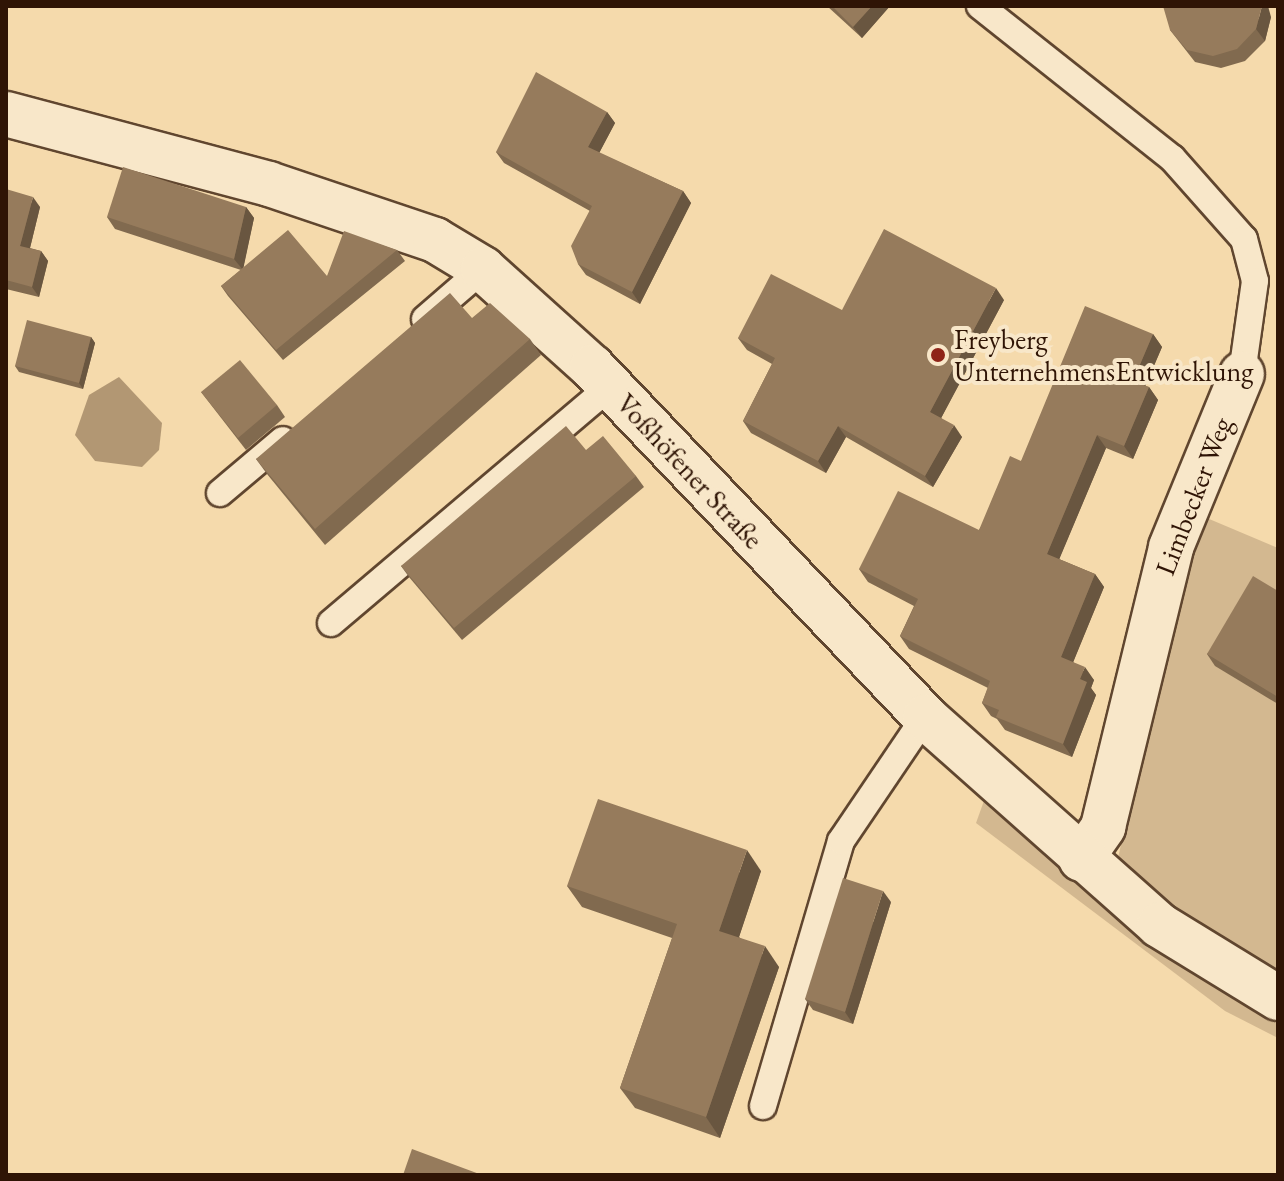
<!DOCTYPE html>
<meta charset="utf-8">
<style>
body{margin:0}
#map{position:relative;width:1284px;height:1181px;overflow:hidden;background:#f5daac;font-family:"EB Garamond",serif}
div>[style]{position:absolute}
.green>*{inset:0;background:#d3b890}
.water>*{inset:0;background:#b29773}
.roads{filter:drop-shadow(2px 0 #60462f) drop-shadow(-2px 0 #60462f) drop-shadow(0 2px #60462f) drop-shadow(0 -2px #60462f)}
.service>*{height:26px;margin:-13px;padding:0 13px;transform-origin:13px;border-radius:13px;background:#f8e7c9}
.minor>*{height:44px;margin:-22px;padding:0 22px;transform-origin:22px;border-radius:22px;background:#f8e7c9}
.tertiary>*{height:44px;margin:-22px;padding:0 22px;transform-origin:22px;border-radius:22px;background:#f8e7c9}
.wall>*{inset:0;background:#816a4f}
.shaded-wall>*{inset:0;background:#695640}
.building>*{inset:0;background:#967b5c}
.dots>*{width:22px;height:22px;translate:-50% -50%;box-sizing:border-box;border:4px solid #f8e7c9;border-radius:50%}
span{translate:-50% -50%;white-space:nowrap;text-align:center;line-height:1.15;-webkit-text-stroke:8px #f8e7c9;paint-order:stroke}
.poi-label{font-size:28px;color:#2f1405}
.left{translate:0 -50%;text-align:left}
.street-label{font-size:28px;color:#2f1405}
.frame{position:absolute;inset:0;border:8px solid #2f1405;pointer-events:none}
</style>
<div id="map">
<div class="green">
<div style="clip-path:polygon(1195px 513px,1278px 548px,1278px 980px,1122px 870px,1118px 858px)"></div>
<div style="clip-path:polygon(985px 798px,1278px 1018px,1278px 1038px,1225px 1011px,976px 823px)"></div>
</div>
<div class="water">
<div style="clip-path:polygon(119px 377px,162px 423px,159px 450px,142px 467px,95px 461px,75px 435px,89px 395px)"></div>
</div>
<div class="roads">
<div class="service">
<div style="left:980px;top:6px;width:245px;rotate:38.4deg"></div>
<div style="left:1172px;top:158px;width:108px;rotate:48.4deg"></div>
<div style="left:1244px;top:239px;width:43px;rotate:75.3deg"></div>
<div style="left:1255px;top:281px;width:94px;rotate:98deg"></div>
<div style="left:425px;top:319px;width:77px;rotate:-40.8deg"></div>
<div style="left:220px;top:493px;width:82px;rotate:-40.1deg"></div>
<div style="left:331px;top:623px;width:366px;rotate:-40.3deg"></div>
<div style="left:763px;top:1106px;width:276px;rotate:-73.6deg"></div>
<div style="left:841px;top:841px;width:150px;rotate:-55.9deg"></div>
</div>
<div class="minor">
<div style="left:1081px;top:859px;width:39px;rotate:-55deg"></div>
<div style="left:1103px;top:827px;width:288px;rotate:-76.3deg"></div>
<div style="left:1171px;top:547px;width:187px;rotate:-67.7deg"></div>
</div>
<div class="tertiary">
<div style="left:6px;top:114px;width:272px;rotate:14.9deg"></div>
<div style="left:269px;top:184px;width:175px;rotate:18.6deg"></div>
<div style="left:435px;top:240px;width:56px;rotate:31.1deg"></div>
<div style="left:483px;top:269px;width:147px;rotate:42deg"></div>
<div style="left:592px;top:367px;width:483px;rotate:46.4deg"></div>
<div style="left:925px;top:717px;width:313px;rotate:41.6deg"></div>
<div style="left:1159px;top:925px;width:140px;rotate:31.5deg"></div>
</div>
</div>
<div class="wall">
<div style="clip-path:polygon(827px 6px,890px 6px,862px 38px)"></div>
<div style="clip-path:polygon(1271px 17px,1265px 41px,1245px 61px,1221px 68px,1195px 62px,1170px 30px)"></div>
<div style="clip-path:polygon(607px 112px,615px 123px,599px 153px,683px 191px,691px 203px,640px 304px,586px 275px,578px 264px,590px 211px,504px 163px,496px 152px)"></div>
<div style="clip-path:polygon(6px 189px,40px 207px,30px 248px,41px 251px,48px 261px,39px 297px,6px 289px)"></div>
<div style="clip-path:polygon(246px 207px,254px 218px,243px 268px,327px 276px,397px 250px,405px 261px,283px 360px,228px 296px,221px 286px,241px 270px,115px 229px,107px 217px)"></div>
<div style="clip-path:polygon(1004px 300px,941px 418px,962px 437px,933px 487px,846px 437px,826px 473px,751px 433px,743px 421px,772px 364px,747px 350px,738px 338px,842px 310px)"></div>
<div style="clip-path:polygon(472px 318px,530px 339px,541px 355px,325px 545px,267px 474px,256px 459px)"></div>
<div style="clip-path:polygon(1153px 334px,1162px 347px,1145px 386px,1149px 387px,1158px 400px,1133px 459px,1106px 448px,1059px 559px,1095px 574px,1104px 587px,1073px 662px,1094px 680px,1091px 688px,1096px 695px,1072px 757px,1005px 730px,997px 719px,991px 716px,982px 703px,988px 688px,909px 649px,900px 636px,914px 606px,868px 582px,859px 569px,979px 530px,1021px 461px)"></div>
<div style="clip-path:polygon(91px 337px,95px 343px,83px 389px,19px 372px,15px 366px)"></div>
<div style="clip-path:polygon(201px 392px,277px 405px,285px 417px,246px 450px)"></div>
<div style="clip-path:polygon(586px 450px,636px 476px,644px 487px,462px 640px,409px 577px,401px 566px)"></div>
<div style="clip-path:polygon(1278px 591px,1278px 704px,1215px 666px,1207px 654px)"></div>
<div style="clip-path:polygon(761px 871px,739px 937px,779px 967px,720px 1138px,635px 1108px,620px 1088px,672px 938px,582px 907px,567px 886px)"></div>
<div style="clip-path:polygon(891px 902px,853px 1024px,813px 1010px,805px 999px)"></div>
</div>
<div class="shaded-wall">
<div style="clip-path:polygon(872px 6px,890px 6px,862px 38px,853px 27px)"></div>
<div style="clip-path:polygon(1262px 6px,1268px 6px,1271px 17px,1265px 41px,1256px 29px)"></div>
<div style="clip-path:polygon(607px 112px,615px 123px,596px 159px,588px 147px)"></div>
<div style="clip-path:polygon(683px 191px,691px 203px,640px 304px,632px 292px)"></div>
<div style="clip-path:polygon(33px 197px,40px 207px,28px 256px,20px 246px)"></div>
<div style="clip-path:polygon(246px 207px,254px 218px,243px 270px,234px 259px)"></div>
<div style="clip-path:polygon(41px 251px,48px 261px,39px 297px,32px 287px)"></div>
<div style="clip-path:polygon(996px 288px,1004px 300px,938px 424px,930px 412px)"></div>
<div style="clip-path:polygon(1153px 334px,1162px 347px,1142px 394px,1133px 381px)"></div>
<div style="clip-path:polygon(91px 337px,95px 343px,83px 389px,79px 383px)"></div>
<div style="clip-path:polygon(1149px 387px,1158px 400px,1133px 459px,1124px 446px)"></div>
<div style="clip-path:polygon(954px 425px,962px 437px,933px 487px,925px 476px)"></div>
<div style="clip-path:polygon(838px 426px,846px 437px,826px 473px,818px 461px)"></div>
<div style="clip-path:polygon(1097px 435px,1106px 448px,1056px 567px,1047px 554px)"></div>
<div style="clip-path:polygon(1095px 574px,1104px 587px,1070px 670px,1061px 657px)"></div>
<div style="clip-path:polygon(1085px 667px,1094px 680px,1091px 688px,1096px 695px,1072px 757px,1063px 744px,1080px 679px)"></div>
<div style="clip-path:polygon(747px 850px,761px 871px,734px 952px,719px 931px)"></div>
<div style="clip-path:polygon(883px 891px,891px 902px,853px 1024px,845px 1012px)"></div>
<div style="clip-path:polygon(765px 946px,779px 967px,720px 1138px,706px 1117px)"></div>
</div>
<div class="building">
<div style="clip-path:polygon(832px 6px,872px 6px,853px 27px)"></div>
<div style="clip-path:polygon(1163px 6px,1262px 6px,1256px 29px,1237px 49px,1213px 56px,1187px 50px,1170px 30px)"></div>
<div style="clip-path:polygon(536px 72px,607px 112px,588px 147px,683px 191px,632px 292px,578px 264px,571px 246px,592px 206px,496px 152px)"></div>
<div style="clip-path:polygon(123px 167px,246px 207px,234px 259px,107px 217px)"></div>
<div style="clip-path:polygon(6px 189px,33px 197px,20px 246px,41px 251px,32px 287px,6px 280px)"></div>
<div style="clip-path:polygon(884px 229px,996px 288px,930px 412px,954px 425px,925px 476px,838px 426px,818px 461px,743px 421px,775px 358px,738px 338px,771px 274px,842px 310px)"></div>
<div style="clip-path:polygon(288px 230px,327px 276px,344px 231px,397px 250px,276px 350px,221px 286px)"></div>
<div style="clip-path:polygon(450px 293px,472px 318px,490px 303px,530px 339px,315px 529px,256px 459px)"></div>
<div style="clip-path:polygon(1085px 306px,1153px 334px,1133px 381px,1149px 387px,1124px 446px,1097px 435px,1047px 554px,1095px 574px,1061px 657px,1085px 667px,1080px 679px,1087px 682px,1063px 744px,996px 717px,999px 710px,982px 703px,990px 681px,900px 636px,918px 599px,859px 569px,898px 491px,979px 530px,1010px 456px,1021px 461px)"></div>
<div style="clip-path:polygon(27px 320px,91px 337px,79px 383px,15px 366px)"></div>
<div style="clip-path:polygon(240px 360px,277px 405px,238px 438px,201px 392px)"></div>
<div style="clip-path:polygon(566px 426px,586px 450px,603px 436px,636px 476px,454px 628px,401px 566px)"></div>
<div style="clip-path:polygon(1253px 576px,1278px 591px,1278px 697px,1207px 654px)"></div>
<div style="clip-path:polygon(598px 799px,747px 850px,719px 931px,765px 946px,706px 1117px,620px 1088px,677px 924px,567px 886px)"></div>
<div style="clip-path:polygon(843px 878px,883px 891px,845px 1012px,805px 999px)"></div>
<div style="clip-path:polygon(412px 1149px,482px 1175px,403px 1175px)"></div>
</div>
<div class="dots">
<div style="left:938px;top:355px;background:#8f2418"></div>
</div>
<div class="poi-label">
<span class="left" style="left:954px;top:355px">Freyberg<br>UnternehmensEntwicklung</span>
</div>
<div class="street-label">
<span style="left:690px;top:471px;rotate:47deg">Voßhöfener Straße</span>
<span style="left:1193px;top:496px;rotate:-69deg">Limbecker Weg</span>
</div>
<div class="frame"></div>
</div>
